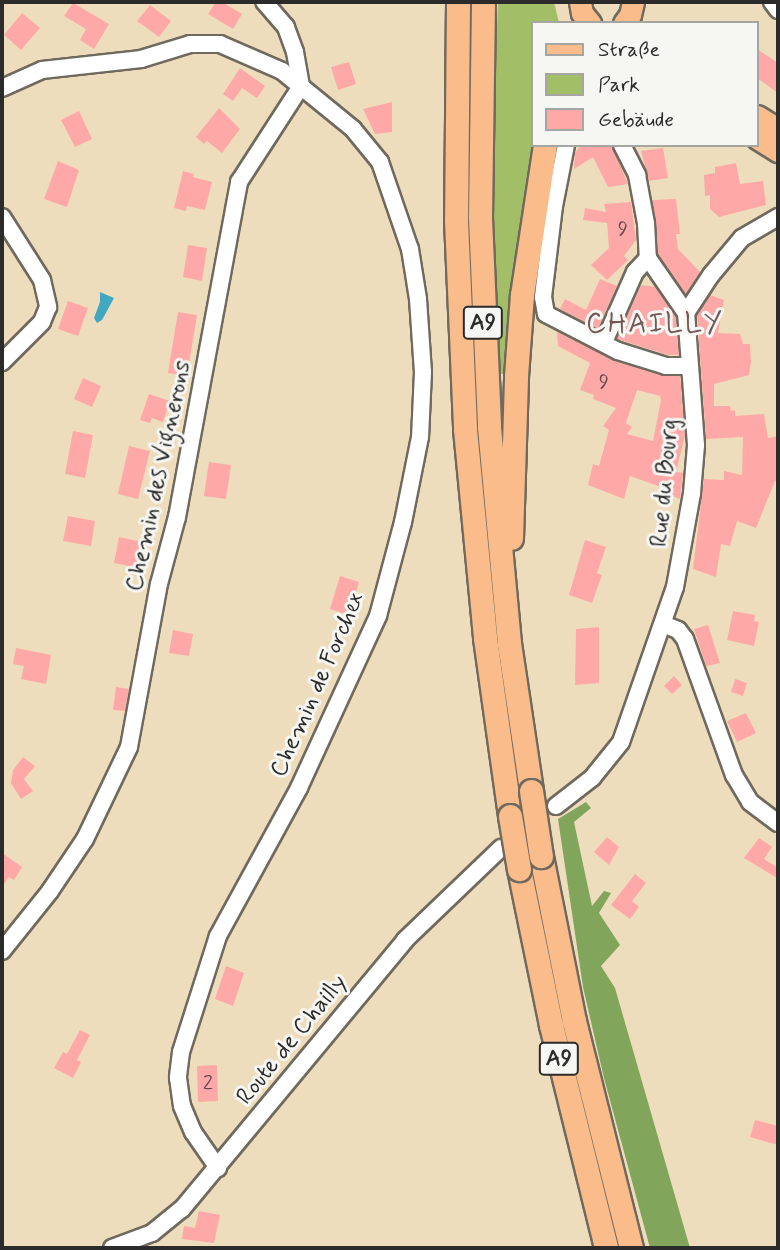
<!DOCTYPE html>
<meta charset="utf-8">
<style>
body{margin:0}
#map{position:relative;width:780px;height:1250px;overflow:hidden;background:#eeddbc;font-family:Mynerve,sans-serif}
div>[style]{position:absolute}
.green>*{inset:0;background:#a2be66}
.forest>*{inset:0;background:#81a55b}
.water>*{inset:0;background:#42a8c2}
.building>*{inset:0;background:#fea9a7}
.roads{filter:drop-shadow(2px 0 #6f695e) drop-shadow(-2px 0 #6f695e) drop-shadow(0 2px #6f695e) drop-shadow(0 -2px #6f695e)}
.minor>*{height:16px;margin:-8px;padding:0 8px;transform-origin:8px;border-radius:8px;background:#fff}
.major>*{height:21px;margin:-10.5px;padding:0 10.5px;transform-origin:10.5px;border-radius:10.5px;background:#f9bc8a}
.highway>*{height:23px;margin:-11.5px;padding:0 11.5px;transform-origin:11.5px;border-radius:11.5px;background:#f9bc8a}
.bridges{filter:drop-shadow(2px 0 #6f695e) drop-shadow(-2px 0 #6f695e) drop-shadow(0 2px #6f695e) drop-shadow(0 -2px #6f695e)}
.highway-bridge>*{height:23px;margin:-11.5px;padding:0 11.5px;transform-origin:11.5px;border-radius:11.5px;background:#f9bc8a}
span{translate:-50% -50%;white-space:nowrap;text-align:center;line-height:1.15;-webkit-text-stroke:6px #f6f6f2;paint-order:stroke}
.number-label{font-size:21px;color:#604a4a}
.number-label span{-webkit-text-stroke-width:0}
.shield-label span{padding:2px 5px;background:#f6f6f2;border:2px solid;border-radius:5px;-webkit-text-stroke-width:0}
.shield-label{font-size:23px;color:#2b2b2b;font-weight:700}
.street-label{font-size:24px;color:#2b2b2b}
.quarter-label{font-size:28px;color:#755756;letter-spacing:2px}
.frame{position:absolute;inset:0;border:4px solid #2b2b2b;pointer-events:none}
.legend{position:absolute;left:531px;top:21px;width:228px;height:126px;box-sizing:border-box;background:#f6f6f2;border:2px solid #a5a5a2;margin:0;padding:9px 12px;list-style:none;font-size:21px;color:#2b2b2b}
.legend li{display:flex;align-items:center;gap:14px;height:35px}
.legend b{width:35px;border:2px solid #a5a5a2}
</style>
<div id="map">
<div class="green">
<div style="clip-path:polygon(498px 2px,554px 2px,559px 23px,533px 23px,533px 145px,538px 145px,509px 374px,498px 374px,492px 159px)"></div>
</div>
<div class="forest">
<div style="clip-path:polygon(586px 802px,591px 808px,574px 822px,592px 906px,604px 891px,611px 893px,599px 913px,620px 945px,601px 966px,615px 988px,690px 1248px,650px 1248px,604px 1078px,583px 987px,558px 819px)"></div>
</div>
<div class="water">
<div style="clip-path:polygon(100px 292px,114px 298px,102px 320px,97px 323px,94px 318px,100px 302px)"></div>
</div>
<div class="building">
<div style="clip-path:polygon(216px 2px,222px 2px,242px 14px,233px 29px,208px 14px)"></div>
<div style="clip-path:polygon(73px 3px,109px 24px,94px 49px,80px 40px,86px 29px,64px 16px)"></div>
<div style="clip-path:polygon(150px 5px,171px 21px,159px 37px,137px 21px)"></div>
<div style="clip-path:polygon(22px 13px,40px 28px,21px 50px,4px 35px)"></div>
<div style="clip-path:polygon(757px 49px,778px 63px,778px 93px,757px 78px)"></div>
<div style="clip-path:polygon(349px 62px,356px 84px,338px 90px,331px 67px)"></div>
<div style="clip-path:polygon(240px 68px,265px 86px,257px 98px,242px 88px,233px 101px,223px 94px)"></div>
<div style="clip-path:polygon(392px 102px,392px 132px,375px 134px,363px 109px)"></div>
<div style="clip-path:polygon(219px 108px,240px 129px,222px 153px,207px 141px,204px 144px,196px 137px)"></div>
<div style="clip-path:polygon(79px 111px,92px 139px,75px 147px,61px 120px)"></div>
<div style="clip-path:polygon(581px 145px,612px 145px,628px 184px,608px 187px,593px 157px,574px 169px,575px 153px)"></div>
<div style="clip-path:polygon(663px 148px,668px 178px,649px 181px,641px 151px)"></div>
<div style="clip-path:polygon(58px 161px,79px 170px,67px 207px,44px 199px)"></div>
<div style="clip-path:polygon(736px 163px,740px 184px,763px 181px,766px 205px,719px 217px,710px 209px,710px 195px,705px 196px,704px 175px,715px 173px,715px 167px)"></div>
<div style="clip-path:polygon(183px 171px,194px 174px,193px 177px,212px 182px,205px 210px,187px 206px,186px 211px,174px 208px)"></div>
<div style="clip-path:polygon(676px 199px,680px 234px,676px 234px,678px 249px,700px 272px,686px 294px,658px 255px,652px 200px)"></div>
<div style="clip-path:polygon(631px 202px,636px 240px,624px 256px,628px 260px,607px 280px,591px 265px,609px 248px,607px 223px,583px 220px,585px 208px,606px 212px,604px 204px)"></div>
<div style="clip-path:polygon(188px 245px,207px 248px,202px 281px,183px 277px)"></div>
<div style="clip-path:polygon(600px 279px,617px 286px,598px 329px,560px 309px,565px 299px,586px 310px)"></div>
<div style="clip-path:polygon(641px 285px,655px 287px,676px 317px,679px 355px,668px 355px,617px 339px)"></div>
<div style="clip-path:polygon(710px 295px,724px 300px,718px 333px,740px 334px,743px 344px,750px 344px,751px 362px,749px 375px,714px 384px,714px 406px,730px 406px,731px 411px,735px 410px,735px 416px,764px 414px,768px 438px,778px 436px,778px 480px,775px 481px,756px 528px,737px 521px,730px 546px,721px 544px,716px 577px,693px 569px,704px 479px,724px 480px,724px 471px,742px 475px,743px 437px,706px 439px,697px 316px)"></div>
<div style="clip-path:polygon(68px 301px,88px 308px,78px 336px,58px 329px)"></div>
<div style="clip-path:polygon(178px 312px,197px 315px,187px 376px,168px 373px)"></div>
<div style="clip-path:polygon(evenodd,557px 332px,615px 361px,663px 376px,680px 376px,685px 435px,676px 472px,683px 473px,680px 499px,664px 493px,667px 489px,630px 476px,624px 499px,588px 485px,593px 464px,599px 466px,609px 430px,603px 426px,616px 408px,593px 399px,594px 395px,580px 390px,590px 363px,558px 346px,557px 332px,637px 390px,660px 396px,661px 400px,653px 441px,627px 434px,632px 427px,626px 423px,637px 390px)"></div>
<div style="clip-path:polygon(83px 378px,101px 386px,92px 407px,74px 399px)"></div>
<div style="clip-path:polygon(149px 394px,170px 401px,163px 422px,152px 418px,150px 423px,140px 420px)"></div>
<div style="clip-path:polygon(73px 431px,93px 435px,85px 478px,65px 474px)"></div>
<div style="clip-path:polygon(129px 446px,150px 451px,138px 499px,118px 494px)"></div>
<div style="clip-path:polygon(209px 462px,231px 465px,226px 499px,204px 496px)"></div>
<div style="clip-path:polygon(68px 516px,95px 521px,91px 546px,63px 541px)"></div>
<div style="clip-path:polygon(119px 537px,147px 543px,143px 569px,114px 563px)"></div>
<div style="clip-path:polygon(585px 540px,606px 547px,597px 573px,602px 575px,592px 603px,569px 595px)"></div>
<div style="clip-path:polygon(340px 576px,359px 582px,354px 599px,360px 601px,355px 617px,330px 609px)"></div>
<div style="clip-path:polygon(733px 611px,755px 615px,754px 621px,759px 622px,754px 646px,727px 640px)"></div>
<div style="clip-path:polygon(708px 625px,720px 663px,706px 666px,694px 629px)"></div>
<div style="clip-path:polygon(599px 627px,599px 683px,575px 685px,576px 629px)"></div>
<div style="clip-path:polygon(173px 630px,193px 634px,189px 656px,169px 653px)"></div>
<div style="clip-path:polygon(16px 648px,51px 655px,46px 684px,21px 679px,24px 666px,13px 664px)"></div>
<div style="clip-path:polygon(674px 676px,682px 685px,672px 694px,664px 686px)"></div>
<div style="clip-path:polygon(735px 679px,747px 683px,743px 696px,731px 692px)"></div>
<div style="clip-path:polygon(116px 687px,129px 689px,125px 711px,113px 710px)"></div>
<div style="clip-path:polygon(746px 713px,756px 733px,737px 742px,727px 721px)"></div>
<div style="clip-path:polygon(23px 757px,35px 766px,24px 779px,33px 791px,21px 799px,11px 783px,13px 770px)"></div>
<div style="clip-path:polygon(607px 837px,619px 847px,609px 865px,594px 852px)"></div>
<div style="clip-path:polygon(759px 838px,772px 847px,764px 859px,778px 868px,777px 878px,744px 858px)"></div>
<div style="clip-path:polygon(2px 853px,22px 867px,14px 880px,9px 877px,2px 887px)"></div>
<div style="clip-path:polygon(635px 874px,646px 883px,632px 901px,639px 907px,630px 919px,611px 905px)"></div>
<div style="clip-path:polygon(226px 966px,244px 973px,233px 1006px,215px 999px)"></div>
<div style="clip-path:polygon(80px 1030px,90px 1035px,77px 1060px,81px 1062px,73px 1078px,54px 1068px,63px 1052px,67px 1054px)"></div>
<div style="clip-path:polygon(217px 1065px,218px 1101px,198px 1102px,197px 1066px)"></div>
<div style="clip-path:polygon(755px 1120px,778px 1126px,778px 1145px,750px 1137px)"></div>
<div style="clip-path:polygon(199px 1211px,220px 1215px,214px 1243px,182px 1239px,184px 1226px,195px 1228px)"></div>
</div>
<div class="roads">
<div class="minor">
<div style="left:772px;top:2px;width:10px;rotate:53deg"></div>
<div style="left:2px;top:88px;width:44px;rotate:-24.2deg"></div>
<div style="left:42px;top:70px;width:100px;rotate:-6.3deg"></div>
<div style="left:141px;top:59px;width:51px;rotate:-17deg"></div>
<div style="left:190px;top:44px;width:30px"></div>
<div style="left:220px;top:44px;width:68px;rotate:23.5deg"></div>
<div style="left:282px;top:71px;width:92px;rotate:39.2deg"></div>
<div style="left:353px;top:129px;width:43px;rotate:50.7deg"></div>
<div style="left:380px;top:162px;width:92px;rotate:71deg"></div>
<div style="left:410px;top:249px;width:51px;rotate:80.9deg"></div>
<div style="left:418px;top:299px;width:73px;rotate:86.1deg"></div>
<div style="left:423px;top:372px;width:65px;rotate:92.6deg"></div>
<div style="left:420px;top:437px;width:87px;rotate:101.3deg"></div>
<div style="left:403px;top:522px;width:97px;rotate:104.9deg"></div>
<div style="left:378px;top:616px;width:189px;rotate:114.7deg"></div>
<div style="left:299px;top:788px;width:169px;rotate:118.7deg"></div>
<div style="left:218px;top:936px;width:122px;rotate:107.7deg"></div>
<div style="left:181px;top:1052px;width:26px;rotate:97deg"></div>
<div style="left:178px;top:1078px;width:28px;rotate:82deg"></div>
<div style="left:182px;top:1106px;width:28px;rotate:67deg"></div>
<div style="left:193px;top:1132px;width:44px;rotate:55.2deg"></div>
<div style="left:566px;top:145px;width:62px;rotate:101.1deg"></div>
<div style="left:554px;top:206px;width:92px;rotate:96.9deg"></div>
<div style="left:543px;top:297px;width:17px;rotate:80deg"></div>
<div style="left:546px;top:314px;width:81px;rotate:27.2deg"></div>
<div style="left:618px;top:351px;width:50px;rotate:17.4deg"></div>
<div style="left:666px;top:366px;width:23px"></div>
<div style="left:622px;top:145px;width:34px;rotate:63deg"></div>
<div style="left:637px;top:175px;width:49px;rotate:79.4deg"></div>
<div style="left:646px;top:223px;width:35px;rotate:87deg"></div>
<div style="left:648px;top:258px;width:67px;rotate:55.4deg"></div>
<div style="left:2px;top:217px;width:75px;rotate:57.6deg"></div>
<div style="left:42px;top:280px;width:28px;rotate:77deg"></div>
<div style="left:48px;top:307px;width:16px;rotate:112deg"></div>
<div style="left:42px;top:322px;width:57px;rotate:135deg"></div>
<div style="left:604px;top:342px;width:77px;rotate:-66.1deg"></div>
<div style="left:635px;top:272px;width:19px;rotate:-47deg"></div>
<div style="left:663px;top:624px;width:16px;rotate:22deg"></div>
<div style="left:678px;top:630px;width:11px;rotate:52deg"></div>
<div style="left:685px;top:639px;width:145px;rotate:70.2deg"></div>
<div style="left:734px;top:775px;width:31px;rotate:59deg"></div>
<div style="left:750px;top:802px;width:35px;rotate:37deg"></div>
<div style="left:556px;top:806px;width:46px;rotate:-37.9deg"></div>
<div style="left:592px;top:778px;width:46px;rotate:-51.1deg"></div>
<div style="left:621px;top:742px;width:164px;rotate:-70.8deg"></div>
<div style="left:675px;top:587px;width:96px;rotate:-79.7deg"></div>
<div style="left:692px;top:493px;width:48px;rotate:-85.2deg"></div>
<div style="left:696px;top:445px;width:132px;rotate:-94.3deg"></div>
<div style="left:686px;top:313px;width:45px;rotate:-56.7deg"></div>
<div style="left:711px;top:275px;width:48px;rotate:-50deg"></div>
<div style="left:742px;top:238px;width:42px;rotate:-30.3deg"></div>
<div style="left:2px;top:951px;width:77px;rotate:-51.3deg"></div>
<div style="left:50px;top:891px;width:63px;rotate:-56.1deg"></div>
<div style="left:85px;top:839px;width:102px;rotate:-64.4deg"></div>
<div style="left:129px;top:747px;width:166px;rotate:-79.6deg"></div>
<div style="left:159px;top:584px;width:69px;rotate:-75deg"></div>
<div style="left:177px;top:517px;width:341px;rotate:-79.5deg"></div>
<div style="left:239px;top:182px;width:114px;rotate:-57.1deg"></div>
<div style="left:301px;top:86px;width:35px;rotate:-100deg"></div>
<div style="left:295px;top:52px;width:27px;rotate:-110deg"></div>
<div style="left:286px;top:27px;width:33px;rotate:-131deg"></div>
<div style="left:112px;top:1248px;width:43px;rotate:-20.6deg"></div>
<div style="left:152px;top:1233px;width:38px;rotate:-39deg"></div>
<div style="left:182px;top:1209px;width:349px;rotate:-50.3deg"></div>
<div style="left:405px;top:940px;width:133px;rotate:-43.8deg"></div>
</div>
<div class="major">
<div style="left:580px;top:2px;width:11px;rotate:80deg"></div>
<div style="left:582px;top:13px;width:13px;rotate:51deg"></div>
<div style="left:624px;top:23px;width:10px;rotate:-53deg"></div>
<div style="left:630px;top:15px;width:13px;rotate:-77deg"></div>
<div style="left:757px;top:116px;width:25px;rotate:32deg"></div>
<div style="left:757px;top:138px;width:25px;rotate:32deg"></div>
</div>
<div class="highway">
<div style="left:458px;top:2px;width:218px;rotate:90.5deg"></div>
<div style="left:456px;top:220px;width:209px;rotate:87.5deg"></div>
<div style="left:465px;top:429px;width:210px;rotate:84.5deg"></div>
<div style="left:485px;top:638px;width:180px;rotate:82deg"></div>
<div style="left:483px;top:2px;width:216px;rotate:90.8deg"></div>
<div style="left:480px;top:218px;width:209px;rotate:87.5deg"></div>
<div style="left:489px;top:427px;width:217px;rotate:84.7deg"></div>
<div style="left:509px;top:643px;width:150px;rotate:81.5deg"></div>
<div style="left:511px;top:538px;width:162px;rotate:-88.2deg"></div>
<div style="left:516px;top:376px;width:81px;rotate:-85.8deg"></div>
<div style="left:522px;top:295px;width:152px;rotate:-81.3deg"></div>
<div style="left:541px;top:856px;width:168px;rotate:78.7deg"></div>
<div style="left:574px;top:1021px;width:234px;rotate:75.9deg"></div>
<div style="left:519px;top:869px;width:159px;rotate:78.4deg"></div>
<div style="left:551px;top:1025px;width:230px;rotate:76.1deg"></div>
</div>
</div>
<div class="bridges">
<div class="highway-bridge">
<div style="left:531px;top:791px;width:66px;rotate:81.3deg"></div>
<div style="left:510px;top:816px;width:54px;rotate:80.4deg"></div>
</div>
</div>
<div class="number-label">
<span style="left:623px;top:229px">9</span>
<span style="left:604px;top:382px">9</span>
<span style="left:208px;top:1083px">2</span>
</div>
<div class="shield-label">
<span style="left:483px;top:323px">A9</span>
<span style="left:559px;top:1059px">A9</span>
</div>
<div class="street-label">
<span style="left:159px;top:476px;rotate:-78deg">Chemin des Vignerons</span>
<span style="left:665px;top:483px;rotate:-85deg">Rue du Bourg</span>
<span style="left:318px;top:685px;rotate:-66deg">Chemin de Forchex</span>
<span style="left:292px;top:1040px;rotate:-51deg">Route de Chailly</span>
</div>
<div class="quarter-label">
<span style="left:655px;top:325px">CHAILLY</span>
</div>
<div class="frame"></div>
<ul class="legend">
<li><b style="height:9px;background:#f9bc8a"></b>Straße</li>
<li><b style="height:19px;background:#a2be66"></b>Park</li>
<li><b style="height:19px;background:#fea9a7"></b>Gebäude</li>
</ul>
</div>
